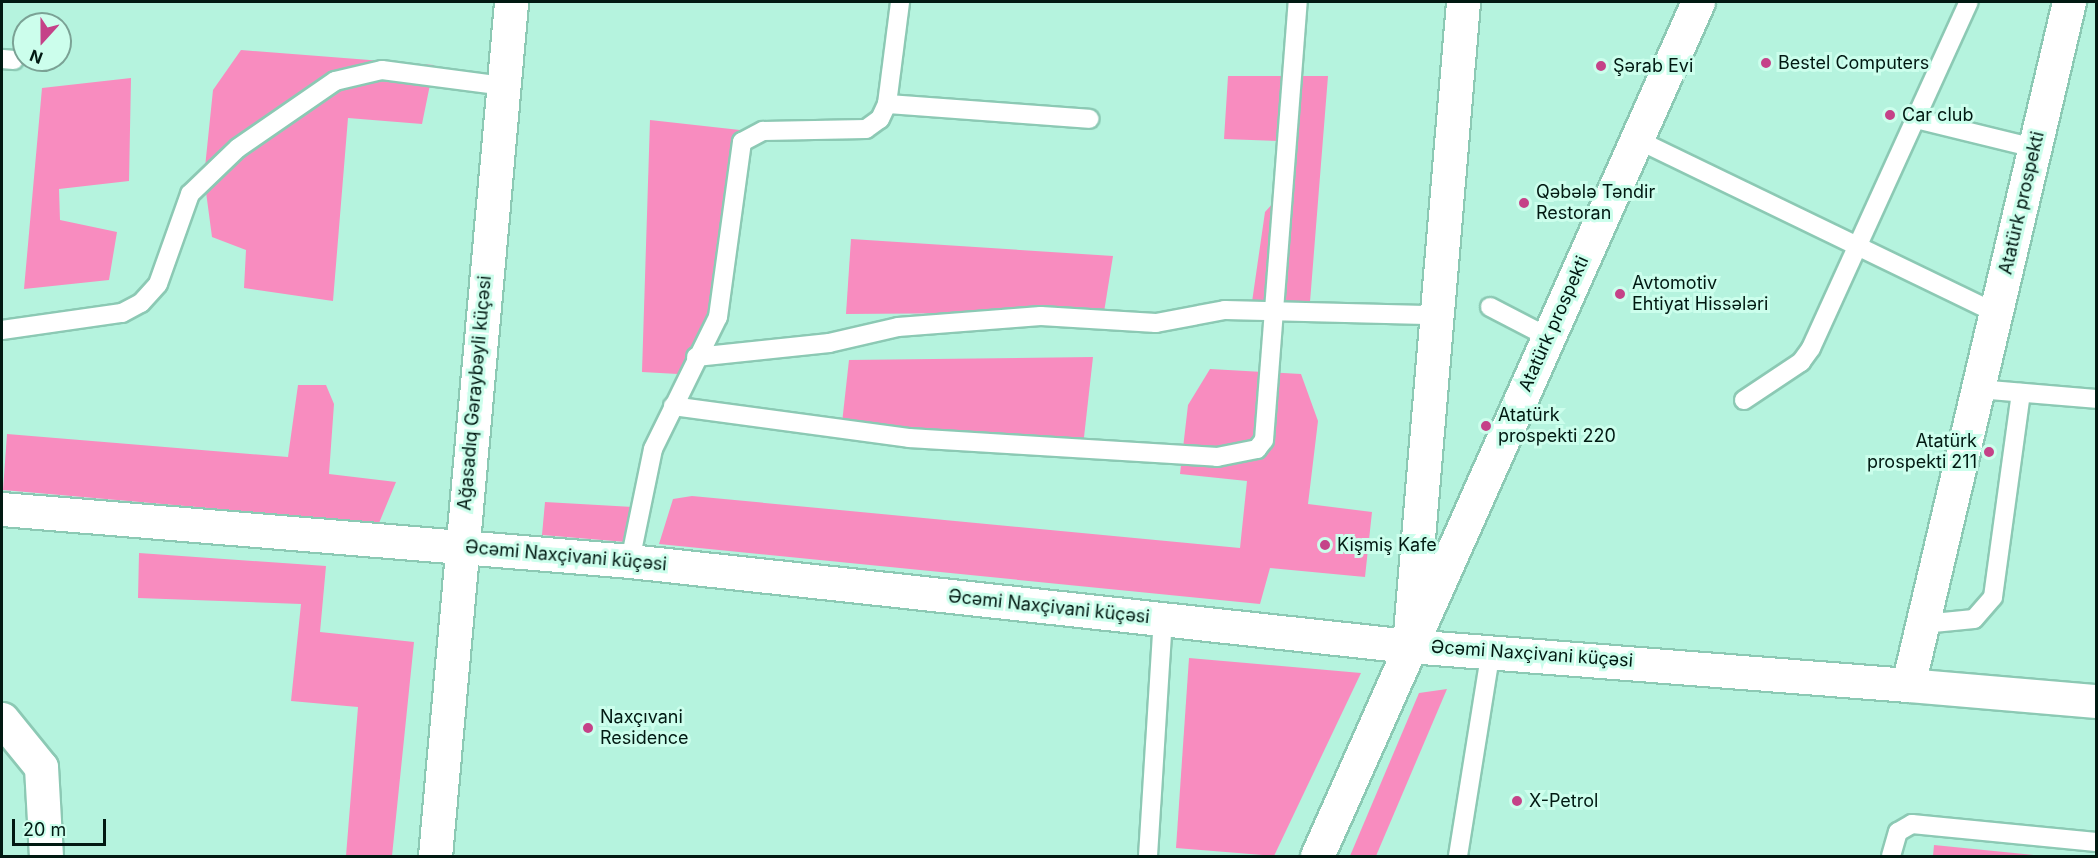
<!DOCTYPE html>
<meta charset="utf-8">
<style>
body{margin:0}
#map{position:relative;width:2098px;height:858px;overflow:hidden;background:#b5f3de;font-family:Inter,sans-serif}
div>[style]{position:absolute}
.green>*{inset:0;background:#f88cbf}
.roads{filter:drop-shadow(2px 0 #8cc9b4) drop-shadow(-2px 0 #8cc9b4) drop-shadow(0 2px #8cc9b4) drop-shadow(0 -2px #8cc9b4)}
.service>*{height:18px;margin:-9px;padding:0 9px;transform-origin:9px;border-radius:9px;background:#fff}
.minor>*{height:33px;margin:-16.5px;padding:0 16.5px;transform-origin:16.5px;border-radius:16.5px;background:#fff}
.tertiary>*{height:33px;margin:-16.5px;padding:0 16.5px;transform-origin:16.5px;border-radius:16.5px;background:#fff}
.secondary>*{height:33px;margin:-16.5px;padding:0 16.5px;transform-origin:16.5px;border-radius:16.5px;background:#fff}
.dots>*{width:16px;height:16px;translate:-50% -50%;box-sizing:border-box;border:3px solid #ccfeec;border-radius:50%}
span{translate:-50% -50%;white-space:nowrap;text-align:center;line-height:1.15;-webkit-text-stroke:6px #ccfeec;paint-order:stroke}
.poi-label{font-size:18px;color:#011912}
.left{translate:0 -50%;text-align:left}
.right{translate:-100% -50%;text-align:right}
.street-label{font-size:18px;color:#011912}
.frame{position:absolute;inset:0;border:3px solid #011912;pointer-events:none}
.north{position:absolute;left:12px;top:12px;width:60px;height:60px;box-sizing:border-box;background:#ccfeec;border:2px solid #7ba295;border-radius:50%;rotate:201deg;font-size:16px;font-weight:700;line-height:24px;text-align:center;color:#011912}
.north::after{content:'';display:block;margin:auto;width:21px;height:27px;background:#c54288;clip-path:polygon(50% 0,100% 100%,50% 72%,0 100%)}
.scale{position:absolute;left:12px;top:819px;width:94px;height:27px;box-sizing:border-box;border:3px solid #011912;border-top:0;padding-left:8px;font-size:18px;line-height:21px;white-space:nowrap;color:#011912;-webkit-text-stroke:4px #ccfeec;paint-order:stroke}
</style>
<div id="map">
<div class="green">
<div style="clip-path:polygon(241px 50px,434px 65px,422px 124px,348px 118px,333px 301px,244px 288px,246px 250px,212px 237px,204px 177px,213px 90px)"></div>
<div style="clip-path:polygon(1228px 76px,1328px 76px,1310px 302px,1252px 302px,1265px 212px,1276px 200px,1279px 141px,1224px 139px)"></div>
<div style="clip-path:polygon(131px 78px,129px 181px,59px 189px,60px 220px,117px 232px,109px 280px,24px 289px,42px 88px)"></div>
<div style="clip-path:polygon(650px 120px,740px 130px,710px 309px,678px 374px,642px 372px)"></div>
<div style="clip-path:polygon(851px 239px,1113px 256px,1104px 312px,846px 314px)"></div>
<div style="clip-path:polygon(1093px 357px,1083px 446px,842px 423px,849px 360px)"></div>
<div style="clip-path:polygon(1210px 369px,1301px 374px,1318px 421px,1308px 504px,1372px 512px,1365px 577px,1270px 568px,1260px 604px,659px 544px,673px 499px,692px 496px,1240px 548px,1247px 481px,1180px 474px,1188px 405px)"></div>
<div style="clip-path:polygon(298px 385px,326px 385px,334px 404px,329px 474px,396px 482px,379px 523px,3px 490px,7px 434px,288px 457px)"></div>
<div style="clip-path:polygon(545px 502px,633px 507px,626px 542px,542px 535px)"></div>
<div style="clip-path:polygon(139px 553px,326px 566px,320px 632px,414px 642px,392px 856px,346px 856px,358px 707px,291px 701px,301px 604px,138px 598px)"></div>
<div style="clip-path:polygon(1189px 658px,1361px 673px,1274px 856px,1176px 848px)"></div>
<div style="clip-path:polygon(1447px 689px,1376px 856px,1350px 856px,1419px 693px)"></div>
<div style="clip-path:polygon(1934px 845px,2043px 856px,1933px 856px)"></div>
</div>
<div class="roads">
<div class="service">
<div style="left:2px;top:59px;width:12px;rotate:5deg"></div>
<div style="left:887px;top:104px;width:203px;rotate:4.2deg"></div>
<div style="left:1916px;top:119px;width:122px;rotate:13.7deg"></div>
<div style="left:1636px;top:139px;width:400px;rotate:25.8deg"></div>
<div style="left:1490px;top:307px;width:65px;rotate:27.3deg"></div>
<div style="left:2px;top:330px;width:121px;rotate:-8.1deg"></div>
<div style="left:122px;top:313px;width:21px;rotate:-28deg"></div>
<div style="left:141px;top:303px;width:25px;rotate:-48deg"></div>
<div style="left:158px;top:284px;width:96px;rotate:-70.4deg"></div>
<div style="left:190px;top:194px;width:66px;rotate:-43.8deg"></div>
<div style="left:238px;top:148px;width:118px;rotate:-34.6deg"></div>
<div style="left:335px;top:81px;width:48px;rotate:-13.2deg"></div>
<div style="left:382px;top:70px;width:122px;rotate:7.5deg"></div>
<div style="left:696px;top:357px;width:134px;rotate:-6deg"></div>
<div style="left:829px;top:343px;width:71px;rotate:-13.1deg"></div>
<div style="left:898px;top:327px;width:143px;rotate:-4.4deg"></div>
<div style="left:1041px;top:316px;width:115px;rotate:3.5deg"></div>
<div style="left:1156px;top:323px;width:70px;rotate:-10.7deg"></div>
<div style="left:1225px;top:310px;width:211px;rotate:1.4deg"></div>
<div style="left:1978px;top:389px;width:118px;rotate:4.8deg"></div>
<div style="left:1744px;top:400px;width:69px;rotate:-33.7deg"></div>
<div style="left:1801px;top:362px;width:17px;rotate:-54deg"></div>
<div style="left:1811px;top:348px;width:380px;rotate:-65.5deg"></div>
<div style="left:673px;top:406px;width:238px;rotate:7.7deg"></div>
<div style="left:909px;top:438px;width:309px;rotate:3.5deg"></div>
<div style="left:1217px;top:457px;width:41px;rotate:-11.3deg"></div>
<div style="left:1257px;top:449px;width:11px;rotate:-52deg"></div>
<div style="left:1264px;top:440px;width:439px;rotate:-85.6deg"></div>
<div style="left:630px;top:561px;width:114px;rotate:-78.4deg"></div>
<div style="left:653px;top:449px;width:147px;rotate:-63.8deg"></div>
<div style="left:718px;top:317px;width:177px;rotate:-82.2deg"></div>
<div style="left:742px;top:142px;width:24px;rotate:-28deg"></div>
<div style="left:763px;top:131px;width:103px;rotate:-1.1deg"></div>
<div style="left:866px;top:129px;width:17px;rotate:-36deg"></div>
<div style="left:880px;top:119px;width:17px;rotate:-65deg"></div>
<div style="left:887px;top:104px;width:103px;rotate:-82.7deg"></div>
<div style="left:1923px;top:624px;width:51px;rotate:-5.6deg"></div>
<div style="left:1974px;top:619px;width:29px;rotate:-49deg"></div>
<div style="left:1993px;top:597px;width:206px;rotate:-82.2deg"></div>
<div style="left:1148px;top:856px;width:236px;rotate:-86.4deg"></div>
<div style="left:1458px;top:856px;width:209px;rotate:-80.9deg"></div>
<div style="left:1891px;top:856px;width:25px;rotate:-74deg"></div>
<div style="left:1898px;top:832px;width:16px;rotate:-30deg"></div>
<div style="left:1912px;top:824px;width:185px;rotate:5.6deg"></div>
</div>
<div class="minor">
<div style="left:1409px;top:645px;width:645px;rotate:-85.2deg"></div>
<div style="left:2px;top:719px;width:62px;rotate:50.9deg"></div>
<div style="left:41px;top:767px;width:89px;rotate:86.8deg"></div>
<div style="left:435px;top:856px;width:857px;rotate:-84.91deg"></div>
</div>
<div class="tertiary">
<div style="left:2px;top:509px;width:630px;rotate:4.73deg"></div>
<div style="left:630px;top:561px;width:784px;rotate:6.23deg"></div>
<div style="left:1908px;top:685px;width:189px;rotate:4.9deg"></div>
</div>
<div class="secondary">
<div style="left:1409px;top:646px;width:501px;rotate:4.47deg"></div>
<div style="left:1908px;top:685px;width:702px;rotate:-76.74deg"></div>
<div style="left:1317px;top:856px;width:935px;rotate:-65.96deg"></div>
</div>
</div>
<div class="dots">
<div style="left:1766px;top:63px;background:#c54288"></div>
<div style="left:1601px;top:66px;background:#c54288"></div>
<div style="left:1890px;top:115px;background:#c54288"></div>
<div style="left:1524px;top:203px;background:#c54288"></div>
<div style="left:1620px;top:294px;background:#c54288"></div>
<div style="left:1486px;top:426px;background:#c54288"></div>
<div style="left:1989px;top:452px;background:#c54288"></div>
<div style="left:1325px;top:545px;background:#c54288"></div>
<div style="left:588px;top:728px;background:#c54288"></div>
<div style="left:1517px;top:801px;background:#c54288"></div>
</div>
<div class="poi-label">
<span class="left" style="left:1778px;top:63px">Bestel Computers</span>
<span class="left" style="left:1613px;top:66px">Şərab Evi</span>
<span class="left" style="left:1902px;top:115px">Car club</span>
<span class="left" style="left:1536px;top:203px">Qəbələ Təndir<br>Restoran</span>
<span class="left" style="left:1632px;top:294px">Avtomotiv<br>Ehtiyat Hissələri</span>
<span class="left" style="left:1498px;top:426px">Atatürk<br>prospekti 220</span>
<span class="right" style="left:1977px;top:452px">Atatürk<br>prospekti 211</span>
<span class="left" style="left:1337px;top:545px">Kişmiş Kafe</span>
<span class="left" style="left:600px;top:728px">Naxçıvani<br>Residence</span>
<span class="left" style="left:1529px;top:801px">X-Petrol</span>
</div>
<div class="street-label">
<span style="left:2022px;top:203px;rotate:-77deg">Atatürk prospekti</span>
<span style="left:1554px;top:324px;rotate:-66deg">Atatürk prospekti</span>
<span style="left:475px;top:393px;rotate:-85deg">Ağasadıq Gəraybəyli küçəsi</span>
<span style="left:566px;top:556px;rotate:5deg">Əcəmi Naxçivani küçəsi</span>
<span style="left:1049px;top:607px;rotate:6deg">Əcəmi Naxçivani küçəsi</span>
<span style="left:1532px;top:654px;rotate:4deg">Əcəmi Naxçivani küçəsi</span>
</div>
<div class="frame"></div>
<div class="north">N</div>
<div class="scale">20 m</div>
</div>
